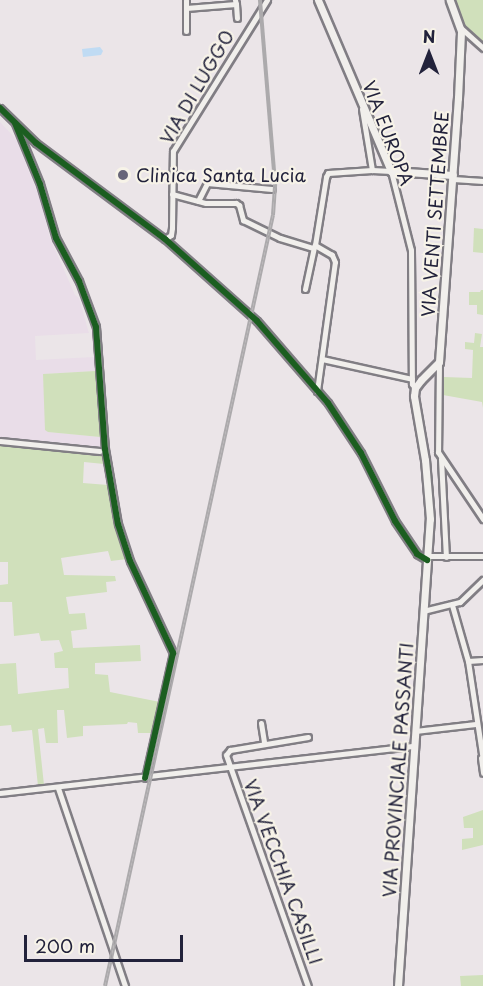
<!DOCTYPE html>
<style>
body{margin:0}
#map{position:relative;width:483px;height:986px;overflow:hidden;background:#ebe5e8;font-family:"Playpen Sans",sans-serif}
div>[style]{position:absolute}
.built>*{inset:0;background:#e9dde8}
.green>*{inset:0;background:#d0e0bb}
.water>*{inset:0;background:#c0dbf3}
.roads{filter:drop-shadow(2px 0 #817e84) drop-shadow(-2px 0 #817e84) drop-shadow(0 2px #817e84) drop-shadow(0 -2px #817e84)}
.minor>*{height:5px;margin:-2.5px;padding:0 2.5px;transform-origin:2.5px;border-radius:2.5px;background:#f1efec}
.major>*{height:7px;margin:-3.5px;padding:0 3.5px;transform-origin:3.5px;border-radius:3.5px;background:#f1efec}
.rail>*{height:4px;margin-top:-2px;transform-origin:0;background:repeating-linear-gradient(90deg,#f7f3e8 0 4.5px,#acaaac 0 9px);box-sizing:border-box;border-block:2px solid #acaaac}
.cycleway>*{height:6px;margin:-3px;padding:0 3px;transform-origin:3px;border-radius:3px;background:#1b5e20}
.dots>*{width:16px;height:16px;translate:-50% -50%;box-sizing:border-box;border:3px solid #f7f3e8;border-radius:50%}
span{translate:-50% -50%;white-space:nowrap;text-align:center;line-height:1.15;-webkit-text-stroke:4.5px #f7f3e8;paint-order:stroke}
.street-label{font-size:18px;color:#22223b}
.poi-label{font-size:18px;color:#22223b}
.left{translate:0 -50%;text-align:left}
.north{position:absolute;left:399px;top:24px;width:60px;height:60px;-webkit-text-stroke:4px #f7f3e8;paint-order:stroke;rotate:0deg;font-size:16px;font-weight:700;line-height:24px;text-align:center;color:#22223b}
.north::after{content:'';display:block;margin:auto;width:21px;height:27px;background:#22223b;clip-path:polygon(50% 0,100% 100%,50% 72%,0 100%)}
.scale{position:absolute;left:24px;top:935px;width:159px;height:27px;box-sizing:border-box;border:3px solid #22223b;border-top:0;padding-left:8px;font-size:18px;line-height:21px;white-space:nowrap;color:#22223b;-webkit-text-stroke:4px #f7f3e8;paint-order:stroke}
</style>
<div id="map">
<div class="built">
<div style="clip-path:polygon(0 122px,16px 139px,40px 199px,50px 238px,75px 295px,79px 298px,88px 330px,89px 333px,35px 336px,36px 360px,94px 357px,95px 371px,43px 374px,48px 432px,100px 437px,101px 447px,0 437px)"></div>
</div>
<div class="green">
<div style="clip-path:polygon(453px 0,483px 0,483px 45px,461px 26px)"></div>
<div style="clip-path:polygon(474px 228px,483px 229px,483px 253px,473px 252px)"></div>
<div style="clip-path:polygon(481px 290px,483px 290px,483px 315px,477px 314px,477px 305px,469px 305px,469px 292px,480px 292px)"></div>
<div style="clip-path:polygon(475px 333px,482px 334px,480px 347px,483px 347px,483px 408px,482px 402px,443px 395px,444px 377px,472px 378px,473px 350px,465px 349px,465px 342px,474px 343px)"></div>
<div style="clip-path:polygon(95px 371px,100px 437px,48px 432px,45px 430px,43px 374px)"></div>
<div style="clip-path:polygon(0 444px,103px 455px,104px 464px,84px 462px,83px 483px,108px 485px,127px 559px,111px 561px,108px 551px,61px 558px,64px 575px,115px 576px,116px 581px,106px 582px,107px 592px,66px 597px,69px 614px,85px 613px,87px 629px,71px 631px,73px 648px,140px 645px,141px 661px,95px 663px,95px 674px,108px 675px,110px 692px,160px 702px,153px 733px,138px 733px,137px 723px,128px 722px,127px 724px,83px 726px,83px 736px,67px 738px,64px 710px,57px 710px,58px 743px,46px 743px,44px 728px,38px 729px,44px 785px,38px 786px,32px 730px,12px 732px,11px 725px,0 726px,0 664px,16px 663px,18px 694px,69px 688px,68px 668px,55px 668px,54px 653px,63px 651px,59px 640px,41px 641px,39px 633px,14px 636px,12px 602px,0 602px,0 585px,8px 584px,8px 562px,0 562px)"></div>
<div style="clip-path:polygon(483px 810px,483px 845px,462px 850px,462px 839px,473px 838px,473px 828px,464px 828px,463px 817px)"></div>
<div style="clip-path:polygon(483px 975px,483px 986px,461px 986px,460px 976px)"></div>
</div>
<div class="water">
<div style="clip-path:polygon(100px 47px,103px 51px,101px 55px,83px 57px,82px 49px)"></div>
</div>
<div class="roads">
<div class="minor">
<div style="left:186px;top:0;width:31px;rotate:90deg"></div>
<div style="left:236px;top:4px;width:14px;rotate:86deg"></div>
<div style="left:186px;top:8px;width:50px;rotate:-4.6deg"></div>
<div style="left:236px;top:4px;width:4px;rotate:-104deg"></div>
<div style="left:461px;top:28px;width:30px;rotate:42deg"></div>
<div style="left:0;top:108px;width:50px;rotate:44.2deg"></div>
<div style="left:36px;top:143px;width:161px;rotate:36.7deg"></div>
<div style="left:165px;top:239px;width:123px;rotate:41.7deg"></div>
<div style="left:257px;top:321px;width:108px;rotate:49.1deg"></div>
<div style="left:328px;top:403px;width:60px;rotate:56.6deg"></div>
<div style="left:361px;top:453px;width:76px;rotate:63.4deg"></div>
<div style="left:395px;top:521px;width:40px;rotate:56deg"></div>
<div style="left:417px;top:554px;width:12px;rotate:31deg"></div>
<div style="left:362px;top:109px;width:62px;rotate:80.7deg"></div>
<div style="left:15px;top:123px;width:66px;rotate:67.7deg"></div>
<div style="left:40px;top:184px;width:56px;rotate:73.5deg"></div>
<div style="left:56px;top:238px;width:49px;rotate:61.9deg"></div>
<div style="left:79px;top:281px;width:49px;rotate:69.7deg"></div>
<div style="left:96px;top:327px;width:122px;rotate:85.8deg"></div>
<div style="left:105px;top:449px;width:76px;rotate:80.2deg"></div>
<div style="left:118px;top:524px;width:39px;rotate:72deg"></div>
<div style="left:130px;top:561px;width:102px;rotate:64.9deg"></div>
<div style="left:173px;top:653px;width:128px;rotate:102.6deg"></div>
<div style="left:453px;top:179px;width:30px;rotate:4deg"></div>
<div style="left:172px;top:194px;width:35px;rotate:15deg"></div>
<div style="left:206px;top:203px;width:30px"></div>
<div style="left:236px;top:203px;width:4px;rotate:34deg"></div>
<div style="left:239px;top:205px;width:16px;rotate:75deg"></div>
<div style="left:243px;top:220px;width:41px;rotate:25.9deg"></div>
<div style="left:280px;top:238px;width:34px;rotate:17deg"></div>
<div style="left:198px;top:201px;width:20px;rotate:-63deg"></div>
<div style="left:207px;top:183px;width:65px;rotate:5.3deg"></div>
<div style="left:165px;top:239px;width:7px;rotate:-34deg"></div>
<div style="left:171px;top:235px;width:7px;rotate:-82deg"></div>
<div style="left:172px;top:228px;width:77px;rotate:-89.3deg"></div>
<div style="left:173px;top:151px;width:178px;rotate:-58.1deg"></div>
<div style="left:305px;top:289px;width:43px;rotate:-77.9deg"></div>
<div style="left:322px;top:359px;width:92px;rotate:12.5deg"></div>
<div style="left:439px;top:362px;width:90px;rotate:90.6deg"></div>
<div style="left:438px;top:452px;width:81px;rotate:56.1deg"></div>
<div style="left:317px;top:391px;width:130px;rotate:-82.1deg"></div>
<div style="left:335px;top:262px;width:8px;rotate:-113deg"></div>
<div style="left:332px;top:255px;width:20px;rotate:-150deg"></div>
<div style="left:315px;top:245px;width:69px;rotate:-80.8deg"></div>
<div style="left:326px;top:177px;width:4px;rotate:-63deg"></div>
<div style="left:328px;top:173px;width:44px;rotate:-3.9deg"></div>
<div style="left:372px;top:170px;width:19px;rotate:3deg"></div>
<div style="left:391px;top:171px;width:81px;rotate:75.8deg"></div>
<div style="left:411px;top:250px;width:134px;rotate:89.6deg"></div>
<div style="left:412px;top:384px;width:5px;rotate:53deg"></div>
<div style="left:0;top:441px;width:100px;rotate:5.8deg"></div>
<div style="left:441px;top:459px;width:98px;rotate:87.1deg"></div>
<div style="left:427px;top:556px;width:56px"></div>
<div style="left:452px;top:605px;width:58px;rotate:74.1deg"></div>
<div style="left:468px;top:661px;width:100px;rotate:81.4deg"></div>
<div style="left:423px;top:611px;width:38px;rotate:-14deg"></div>
<div style="left:460px;top:602px;width:32px;rotate:-44deg"></div>
<div style="left:468px;top:661px;width:15px;rotate:-4deg"></div>
<div style="left:261px;top:723px;width:20px;rotate:81deg"></div>
<div style="left:415px;top:731px;width:61px;rotate:-6.5deg"></div>
<div style="left:308px;top:737px;width:79px;rotate:170.5deg"></div>
<div style="left:230px;top:750px;width:6px;rotate:129deg"></div>
<div style="left:226px;top:755px;width:245px;rotate:70.5deg"></div>
<div style="left:481px;top:758px;width:15px;rotate:82deg"></div>
<div style="left:58px;top:788px;width:209px;rotate:71.3deg"></div>
<div style="left:0;top:793px;width:417px;rotate:-6.5deg"></div>
</div>
<div class="major">
<div style="left:318px;top:0;width:186px;rotate:66.9deg"></div>
<div style="left:391px;top:171px;width:62px;rotate:3.7deg"></div>
<div style="left:398px;top:986px;width:468px;rotate:-86.1deg"></div>
<div style="left:430px;top:519px;width:59px;rotate:-94.8deg"></div>
<div style="left:425px;top:460px;width:65px;rotate:-99.8deg"></div>
<div style="left:414px;top:396px;width:8px;rotate:-83deg"></div>
<div style="left:415px;top:388px;width:10px;rotate:-53deg"></div>
<div style="left:421px;top:380px;width:25px;rotate:-45deg"></div>
<div style="left:439px;top:362px;width:265px;rotate:-85.9deg"></div>
<div style="left:458px;top:98px;width:67px;rotate:-87.4deg"></div>
<div style="left:461px;top:31px;width:33px;rotate:-110deg"></div>
</div>
</div>
<div class="rail">
<div style="left:105px;top:986px;width:789px;rotate:-77.71deg"></div>
<div style="left:273px;top:215px;width:32px;rotate:-86deg"></div>
<div style="left:275px;top:183px;width:184px;rotate:-94.7deg"></div>
</div>
<div class="cycleway">
<div style="left:0;top:108px;width:50px;rotate:44.2deg"></div>
<div style="left:36px;top:143px;width:161px;rotate:36.7deg"></div>
<div style="left:165px;top:239px;width:123px;rotate:41.7deg"></div>
<div style="left:257px;top:321px;width:108px;rotate:49.1deg"></div>
<div style="left:328px;top:403px;width:60px;rotate:56.6deg"></div>
<div style="left:361px;top:453px;width:76px;rotate:63.4deg"></div>
<div style="left:395px;top:521px;width:40px;rotate:56deg"></div>
<div style="left:417px;top:554px;width:12px;rotate:31deg"></div>
<div style="left:15px;top:123px;width:66px;rotate:67.7deg"></div>
<div style="left:40px;top:184px;width:56px;rotate:73.5deg"></div>
<div style="left:56px;top:238px;width:49px;rotate:61.9deg"></div>
<div style="left:79px;top:281px;width:49px;rotate:69.7deg"></div>
<div style="left:96px;top:327px;width:122px;rotate:85.8deg"></div>
<div style="left:105px;top:449px;width:76px;rotate:80.2deg"></div>
<div style="left:118px;top:524px;width:39px;rotate:72deg"></div>
<div style="left:130px;top:561px;width:102px;rotate:64.9deg"></div>
<div style="left:173px;top:653px;width:128px;rotate:102.6deg"></div>
</div>
<div class="dots">
<div style="left:123px;top:175px;background:#686678"></div>
</div>
<div class="street-label">
<span style="left:197px;top:87px;rotate:-60deg">VIA DI LUGGO</span>
<span style="left:388px;top:133px;rotate:69deg">VIA EUROPA</span>
<span style="left:435px;top:214px;rotate:-86deg">VIA VENTI SETTEMBRE</span>
<span style="left:398px;top:770px;rotate:-86deg">VIA PROVINCIALE PASSANTI</span>
<span style="left:283px;top:872px;rotate:70deg">VIA VECCHIA CASILLI</span>
</div>
<div class="poi-label">
<span class="left" style="left:136px;top:175px">Clinica Santa Lucia</span>
</div>
<div class="north">N</div>
<div class="scale">200 m</div>
</div>
